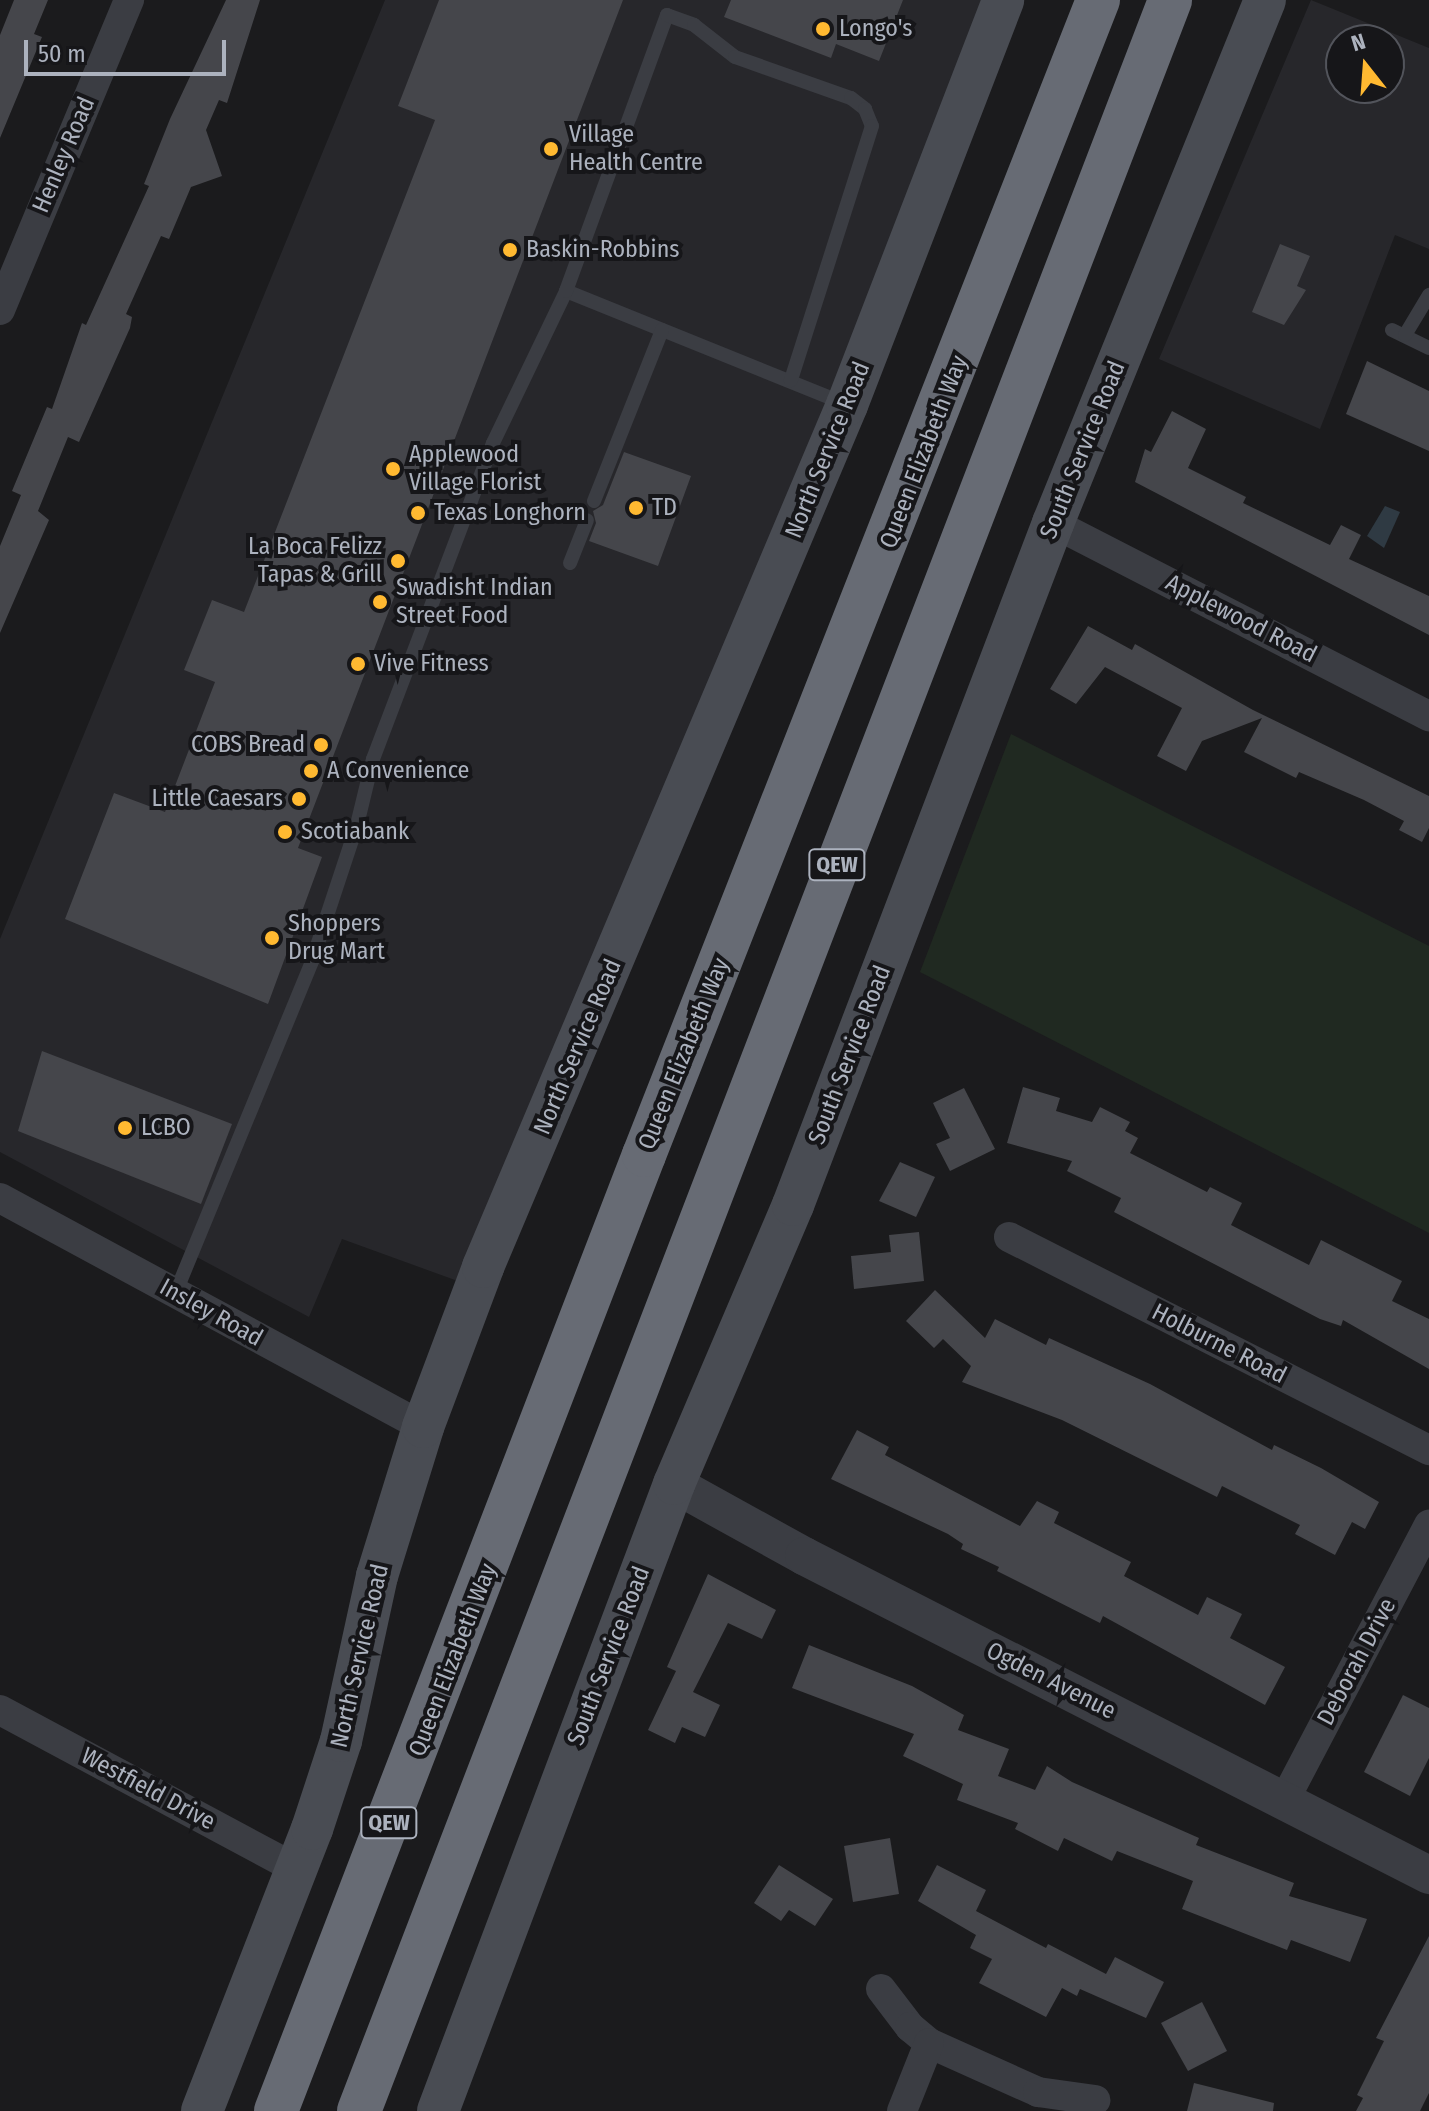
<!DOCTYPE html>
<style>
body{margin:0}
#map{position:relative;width:1429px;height:2111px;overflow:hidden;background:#1b1b1d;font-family:"Fira Sans Condensed",sans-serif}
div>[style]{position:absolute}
.built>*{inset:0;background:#27272b}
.green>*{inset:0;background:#202921}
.water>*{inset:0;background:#2f3a43}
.building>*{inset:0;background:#45464b}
.service>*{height:14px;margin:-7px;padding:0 7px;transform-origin:7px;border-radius:7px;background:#3b3d43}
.minor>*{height:30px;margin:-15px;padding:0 15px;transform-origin:15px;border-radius:15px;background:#3b3d43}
.tertiary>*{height:38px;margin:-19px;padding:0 19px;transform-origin:19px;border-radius:19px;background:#3b3d43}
.secondary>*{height:42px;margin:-21px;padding:0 21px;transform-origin:21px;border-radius:21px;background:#494c53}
.motorway>*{height:44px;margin:-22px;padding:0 22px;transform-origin:22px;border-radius:22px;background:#676b74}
.dots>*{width:22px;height:22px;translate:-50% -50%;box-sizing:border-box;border:4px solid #161619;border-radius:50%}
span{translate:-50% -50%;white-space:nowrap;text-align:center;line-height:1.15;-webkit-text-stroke:8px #161619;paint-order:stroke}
.shield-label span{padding:2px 6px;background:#161619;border:2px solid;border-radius:6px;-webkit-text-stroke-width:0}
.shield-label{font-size:22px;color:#acb2be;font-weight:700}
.poi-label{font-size:24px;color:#acb2be}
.left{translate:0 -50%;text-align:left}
.right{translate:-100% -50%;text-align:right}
.street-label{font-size:24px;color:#acb2be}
.north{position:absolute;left:1325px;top:24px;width:80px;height:80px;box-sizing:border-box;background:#161619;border:2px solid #52545b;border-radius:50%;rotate:343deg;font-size:22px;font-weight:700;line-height:32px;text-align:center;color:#acb2be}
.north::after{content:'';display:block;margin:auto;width:28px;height:36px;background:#ffb931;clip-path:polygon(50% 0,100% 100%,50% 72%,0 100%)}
.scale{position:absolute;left:24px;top:40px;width:202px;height:36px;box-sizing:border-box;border:4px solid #acb2be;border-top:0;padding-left:10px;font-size:24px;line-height:28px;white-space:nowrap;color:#acb2be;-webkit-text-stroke:6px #161619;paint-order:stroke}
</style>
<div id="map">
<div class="built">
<div style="clip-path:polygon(385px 0,987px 0,488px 1292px,342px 1239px,309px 1317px,0 1152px,0 939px)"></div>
<div style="clip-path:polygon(evenodd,1311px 0,1429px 48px,1429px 249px,1395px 235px,1320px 429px,1159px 359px,1311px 0,1341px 40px,1389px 40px,1389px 88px,1341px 88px,1341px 40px)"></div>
</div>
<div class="green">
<div style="clip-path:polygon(1011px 734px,1429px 946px,1429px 1233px,920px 972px)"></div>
</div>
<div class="water">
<div style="clip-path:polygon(1385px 506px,1400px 512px,1384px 548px,1367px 536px)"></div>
</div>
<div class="building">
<div style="clip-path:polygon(14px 0,48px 0,34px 34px,42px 37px,0 138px,0 35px)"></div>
<div style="clip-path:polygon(226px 0,260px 0,227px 103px,219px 100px,206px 130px,222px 176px,191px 187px,169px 239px,161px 236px,126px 314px,132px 317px,130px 328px,79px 442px,68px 437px,38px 511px,49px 520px,0 633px,0 546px,21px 495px,12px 491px,47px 407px,52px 409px,82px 323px,86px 325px,149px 186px,144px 184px,170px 119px)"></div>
<div style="clip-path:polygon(439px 0,623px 0,298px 848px,322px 857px,268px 1004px,65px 919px,114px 793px,165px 812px,215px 682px,184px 670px,212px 600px,244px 612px,435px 120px,398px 106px)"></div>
<div style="clip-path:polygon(731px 0,903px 0,879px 61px,836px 44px,831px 58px,724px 17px)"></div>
<div style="clip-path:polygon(1280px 244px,1310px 256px,1297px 286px,1306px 290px,1284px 325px,1252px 312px)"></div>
<div style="clip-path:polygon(1367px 361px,1429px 391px,1429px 451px,1346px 414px)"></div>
<div style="clip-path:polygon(1172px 411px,1206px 429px,1188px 468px,1246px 497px,1243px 503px,1330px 545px,1341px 525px,1361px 535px,1349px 559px,1429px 596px,1429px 635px,1135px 482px,1145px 449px,1151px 452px)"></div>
<div style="clip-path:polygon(624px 452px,691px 476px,658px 566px,589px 541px,596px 523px,593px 511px,603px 505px)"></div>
<div style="clip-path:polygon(1088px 626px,1132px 650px,1135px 644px,1253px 710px,1429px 796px,1429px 828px,1422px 842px,1399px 830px,1404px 821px,1364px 800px,1299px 772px,1296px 778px,1244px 752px,1262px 718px,1202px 741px,1186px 771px,1157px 756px,1182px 708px,1105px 667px,1076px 704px,1050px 689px)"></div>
<div style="clip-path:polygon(42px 1051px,232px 1124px,201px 1204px,18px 1131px)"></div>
<div style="clip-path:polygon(1023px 1087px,1060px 1098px,1056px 1111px,1092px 1122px,1100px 1107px,1130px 1122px,1125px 1131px,1138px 1138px,1130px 1153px,1207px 1192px,1210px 1187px,1242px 1203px,1231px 1225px,1309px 1265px,1321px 1240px,1402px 1281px,1392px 1301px,1429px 1319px,1429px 1369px,1343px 1320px,1341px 1326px,1320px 1319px,1114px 1212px,1121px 1198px,1067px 1171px,1072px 1161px,1007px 1143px)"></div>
<div style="clip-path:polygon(964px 1088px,995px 1149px,950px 1171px,936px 1144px,950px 1138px,933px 1103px)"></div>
<div style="clip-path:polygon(900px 1162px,935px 1177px,916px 1217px,879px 1201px)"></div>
<div style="clip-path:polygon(919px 1232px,924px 1281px,854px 1289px,851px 1256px,891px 1252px,889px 1235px)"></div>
<div style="clip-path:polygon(935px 1290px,985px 1338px,995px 1319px,1046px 1345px,1049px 1338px,1150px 1384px,1272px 1450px,1274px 1445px,1321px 1468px,1379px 1502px,1365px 1529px,1352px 1522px,1335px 1555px,1295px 1534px,1300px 1525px,1222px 1486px,1217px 1497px,1062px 1420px,962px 1382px,971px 1366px,943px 1339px,934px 1348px,906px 1321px)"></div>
<div style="clip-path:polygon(857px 1430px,889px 1447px,885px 1455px,1020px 1526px,1037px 1501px,1059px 1512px,1054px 1523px,1131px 1562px,1124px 1576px,1198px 1615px,1207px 1597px,1242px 1614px,1230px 1638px,1285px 1667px,1265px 1705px,1103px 1616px,1100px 1623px,997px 1571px,999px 1567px,961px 1549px,963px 1544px,948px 1534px,831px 1479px)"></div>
<div style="clip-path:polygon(708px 1574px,776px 1610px,762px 1639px,728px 1623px,693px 1692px,720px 1705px,705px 1737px,682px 1727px,675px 1743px,648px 1730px,676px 1671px,667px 1667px)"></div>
<div style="clip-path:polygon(809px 1645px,912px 1686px,964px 1715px,958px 1730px,1009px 1749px,998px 1776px,1035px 1790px,1047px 1766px,1072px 1782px,1199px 1838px,1196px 1845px,1294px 1883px,1289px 1896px,1367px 1919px,1350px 1962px,1291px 1940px,1287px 1950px,1182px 1909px,1193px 1881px,1117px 1851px,1112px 1861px,1064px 1838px,1058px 1851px,1015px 1829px,1018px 1823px,957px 1800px,963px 1784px,903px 1756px,914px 1734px,792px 1688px)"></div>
<div style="clip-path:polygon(1403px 1695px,1429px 1708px,1429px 1758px,1410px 1796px,1364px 1772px)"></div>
<div style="clip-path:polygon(890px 1838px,899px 1894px,853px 1902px,844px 1846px)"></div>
<div style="clip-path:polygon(779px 1865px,833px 1899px,815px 1926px,789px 1910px,781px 1921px,754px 1903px)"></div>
<div style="clip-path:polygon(937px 1865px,986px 1890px,976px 1911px,1046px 1948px,1048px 1944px,1106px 1974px,1115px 1957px,1164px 1982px,1146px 2018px,1080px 1989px,1077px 1996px,1062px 1988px,1046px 2017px,979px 1983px,992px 1959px,970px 1948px,976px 1935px,918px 1901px)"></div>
<div style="clip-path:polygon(1429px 1936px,1429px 2093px,1420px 2111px,1356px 2111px,1363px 2098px,1357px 2095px,1384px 2041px,1376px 2038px)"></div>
<div style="clip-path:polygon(1202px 2002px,1227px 2051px,1188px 2071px,1161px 2023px)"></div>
<div style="clip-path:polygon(1194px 2083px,1274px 2103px,1273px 2111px,1187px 2111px)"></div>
</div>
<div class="service">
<div style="left:566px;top:291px;width:299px;rotate:22deg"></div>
<div style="left:1392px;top:330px;width:41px;rotate:25.9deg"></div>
<div style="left:1405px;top:335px;width:47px;rotate:-59deg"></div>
<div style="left:594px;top:501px;width:184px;rotate:-68.3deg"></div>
<div style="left:570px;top:563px;width:46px;rotate:-68.4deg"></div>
<div style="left:175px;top:1294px;width:360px;rotate:-67.6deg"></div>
<div style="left:312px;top:961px;width:143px;rotate:-71.7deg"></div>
<div style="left:357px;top:825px;width:68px;rotate:-76.4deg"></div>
<div style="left:373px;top:759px;width:338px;rotate:-69.2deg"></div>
<div style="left:493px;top:443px;width:169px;rotate:-64.3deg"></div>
<div style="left:566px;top:291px;width:294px;rotate:-69.9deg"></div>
<div style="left:667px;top:15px;width:29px;rotate:20deg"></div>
<div style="left:694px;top:25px;width:52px;rotate:38deg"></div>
<div style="left:735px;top:57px;width:123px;rotate:19.5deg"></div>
<div style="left:851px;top:98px;width:18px;rotate:38deg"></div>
<div style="left:865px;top:109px;width:18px;rotate:68deg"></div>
<div style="left:872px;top:126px;width:267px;rotate:107.7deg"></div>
</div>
<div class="minor">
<div style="left:0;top:310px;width:336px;rotate:-67.4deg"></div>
<div style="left:1053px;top:523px;width:423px;rotate:27.2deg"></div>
<div style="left:0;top:1198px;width:481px;rotate:28.4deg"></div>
<div style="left:1009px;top:1237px;width:471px;rotate:26.9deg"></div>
<div style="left:0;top:1710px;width:335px;rotate:28.2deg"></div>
<div style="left:1285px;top:1799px;width:310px;rotate:-62.3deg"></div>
<div style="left:881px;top:1989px;width:48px;rotate:52.7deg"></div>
<div style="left:910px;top:2027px;width:25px;rotate:40deg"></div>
<div style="left:929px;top:2043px;width:120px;rotate:24.2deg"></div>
<div style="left:1038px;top:2092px;width:58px;rotate:8deg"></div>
<div style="left:902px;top:2111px;width:73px;rotate:-68.3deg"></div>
</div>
<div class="tertiary">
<div style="left:674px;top:1484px;width:149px;rotate:29deg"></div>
<div style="left:804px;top:1556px;width:702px;rotate:27.04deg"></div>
</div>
<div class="secondary">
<div style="left:202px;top:2111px;width:303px;rotate:-68.7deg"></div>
<div style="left:312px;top:1829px;width:93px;rotate:-71.8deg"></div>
<div style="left:341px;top:1741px;width:169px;rotate:-77.7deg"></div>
<div style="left:377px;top:1576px;width:156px;rotate:-72.8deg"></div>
<div style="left:423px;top:1427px;width:171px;rotate:-69.4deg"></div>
<div style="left:483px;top:1267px;width:936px;rotate:-67.11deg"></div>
<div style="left:847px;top:405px;width:434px;rotate:-68.9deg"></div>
<div style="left:438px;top:2111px;width:670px;rotate:-69.37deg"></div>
<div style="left:674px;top:1484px;width:303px;rotate:-66.9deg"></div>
<div style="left:793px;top:1205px;width:730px;rotate:-69.13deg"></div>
<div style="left:1053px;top:523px;width:564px;rotate:-67.93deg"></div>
</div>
<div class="motorway">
<div style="left:276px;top:2111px;width:1024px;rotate:-68.95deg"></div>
<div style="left:644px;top:1155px;width:1241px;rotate:-68.54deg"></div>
<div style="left:359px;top:2111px;width:2261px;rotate:-68.98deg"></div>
</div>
<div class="dots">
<div style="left:823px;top:29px;background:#ffb931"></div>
<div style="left:551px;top:149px;background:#ffb931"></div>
<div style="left:510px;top:250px;background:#ffb931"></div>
<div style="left:393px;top:469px;background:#ffb931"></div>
<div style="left:636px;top:508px;background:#ffb931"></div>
<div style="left:418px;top:513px;background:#ffb931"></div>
<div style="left:398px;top:561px;background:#ffb931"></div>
<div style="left:380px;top:602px;background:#ffb931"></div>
<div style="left:358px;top:664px;background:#ffb931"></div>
<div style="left:321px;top:745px;background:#ffb931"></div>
<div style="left:311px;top:771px;background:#ffb931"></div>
<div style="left:299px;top:799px;background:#ffb931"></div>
<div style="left:285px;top:832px;background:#ffb931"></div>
<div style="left:272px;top:938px;background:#ffb931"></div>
<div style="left:125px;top:1128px;background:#ffb931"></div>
</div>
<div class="shield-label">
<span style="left:837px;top:865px">QEW</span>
<span style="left:389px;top:1823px">QEW</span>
</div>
<div class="poi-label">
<span class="left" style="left:839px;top:29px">Longo's</span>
<span class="left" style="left:569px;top:149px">Village<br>Health Centre</span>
<span class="left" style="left:526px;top:250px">Baskin-Robbins</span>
<span class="left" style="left:409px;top:469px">Applewood<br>Village Florist</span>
<span class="left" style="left:652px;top:508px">TD</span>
<span class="left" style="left:434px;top:513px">Texas Longhorn</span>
<span class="right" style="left:382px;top:561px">La Boca Felizz<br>Tapas &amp; Grill</span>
<span class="left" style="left:396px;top:602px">Swadisht Indian<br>Street Food</span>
<span class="left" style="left:374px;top:664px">Vive Fitness</span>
<span class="right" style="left:305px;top:745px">COBS Bread</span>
<span class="left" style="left:327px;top:771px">A Convenience</span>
<span class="right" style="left:283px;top:799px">Little Caesars</span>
<span class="left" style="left:301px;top:832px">Scotiabank</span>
<span class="left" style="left:288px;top:938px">Shoppers<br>Drug Mart</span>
<span class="left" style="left:141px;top:1128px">LCBO</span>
</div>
<div class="street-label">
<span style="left:64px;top:155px;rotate:-67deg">Henley Road</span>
<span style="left:828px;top:450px;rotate:-68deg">North Service Road</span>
<span style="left:1083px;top:450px;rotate:-68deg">South Service Road</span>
<span style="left:924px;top:452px;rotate:-69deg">Queen Elizabeth Way</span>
<span style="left:1241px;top:619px;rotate:27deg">Applewood Road</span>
<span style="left:578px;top:1047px;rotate:-67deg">North Service Road</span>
<span style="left:684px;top:1054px;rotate:-68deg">Queen Elizabeth Way</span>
<span style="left:850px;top:1055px;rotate:-69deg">South Service Road</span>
<span style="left:211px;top:1313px;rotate:29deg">Insley Road</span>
<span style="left:1219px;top:1344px;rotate:27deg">Holburne Road</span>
<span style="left:360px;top:1656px;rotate:-77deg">North Service Road</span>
<span style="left:609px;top:1656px;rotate:-69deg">South Service Road</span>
<span style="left:453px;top:1660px;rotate:-69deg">Queen Elizabeth Way</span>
<span style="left:1357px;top:1662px;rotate:-62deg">Deborah Drive</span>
<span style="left:1051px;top:1681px;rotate:27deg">Ogden Avenue</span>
<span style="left:148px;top:1789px;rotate:28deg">Westfield Drive</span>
</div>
<div class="north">N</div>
<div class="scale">50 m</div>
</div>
